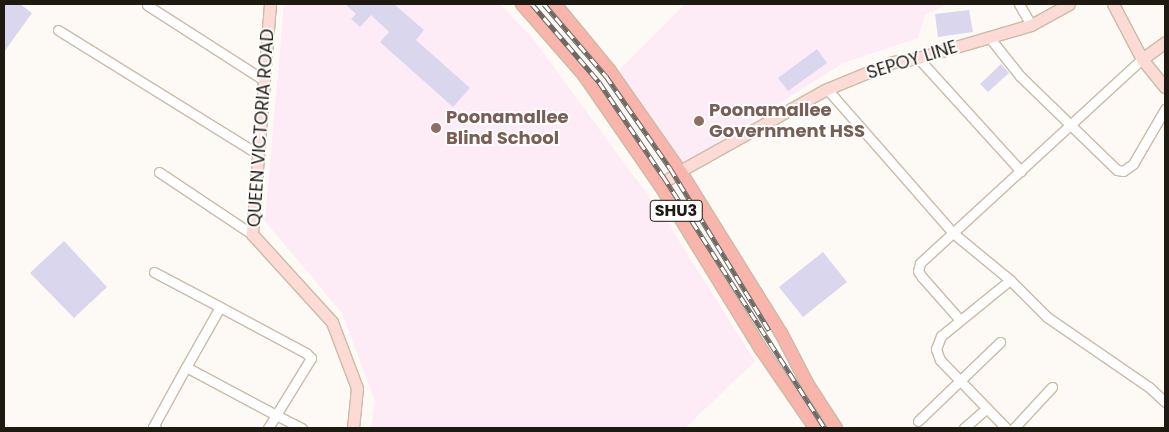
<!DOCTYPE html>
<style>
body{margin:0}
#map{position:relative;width:1169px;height:432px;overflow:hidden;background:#fdfaf6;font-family:Poppins,sans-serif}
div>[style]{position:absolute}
.education>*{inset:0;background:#fdebf5}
.building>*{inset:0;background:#dad6ee}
.roads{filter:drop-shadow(1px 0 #cabca7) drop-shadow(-1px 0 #cabca7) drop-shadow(0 1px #cabca7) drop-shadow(0 -1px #cabca7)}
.street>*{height:9px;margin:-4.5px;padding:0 4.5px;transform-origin:4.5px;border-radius:4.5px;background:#fff}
.secondary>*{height:11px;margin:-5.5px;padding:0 5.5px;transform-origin:5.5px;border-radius:5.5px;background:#fcdad5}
.primary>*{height:12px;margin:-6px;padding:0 6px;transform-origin:6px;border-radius:6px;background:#f9b4ab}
.rail>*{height:5px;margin-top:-2.5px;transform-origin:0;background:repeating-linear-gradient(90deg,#fff 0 9px,#6d6962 0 18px);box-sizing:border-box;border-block:1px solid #6d6962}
.dots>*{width:14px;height:14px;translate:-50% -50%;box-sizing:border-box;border:2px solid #fff;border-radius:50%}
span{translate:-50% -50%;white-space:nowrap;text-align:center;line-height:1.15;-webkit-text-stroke:4px #fff;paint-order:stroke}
.shield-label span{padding:1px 4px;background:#fff;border:1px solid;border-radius:4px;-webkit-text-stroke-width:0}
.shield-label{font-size:16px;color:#1e1911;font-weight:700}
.street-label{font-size:18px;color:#1e1911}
.education-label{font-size:18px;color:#785e54;font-weight:700}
.left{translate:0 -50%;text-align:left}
.frame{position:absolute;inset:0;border:5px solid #1e1911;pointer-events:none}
</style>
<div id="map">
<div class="education">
<div style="clip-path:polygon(284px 4px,500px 4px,531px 36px,666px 220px,755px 361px,685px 428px,371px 428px,375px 401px,342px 313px,265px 221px)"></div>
<div style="clip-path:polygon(685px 4px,948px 4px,925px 15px,918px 38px,843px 63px,679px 167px,614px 75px)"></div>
</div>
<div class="building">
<div style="clip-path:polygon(4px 4px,20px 4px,32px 13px,4px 52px)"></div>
<div style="clip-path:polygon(345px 4px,394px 4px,424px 30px,416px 40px,470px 88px,453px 107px,380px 42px,389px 32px,371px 15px,360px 27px,351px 19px,356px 14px)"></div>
<div style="clip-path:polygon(969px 10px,973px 32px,938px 37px,935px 14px)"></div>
<div style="clip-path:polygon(817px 49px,827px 63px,788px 91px,778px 78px)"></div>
<div style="clip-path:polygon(1001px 64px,1009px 73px,988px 92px,980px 84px)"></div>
<div style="clip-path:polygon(64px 241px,107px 287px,74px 318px,30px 273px)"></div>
<div style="clip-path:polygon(823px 252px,847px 282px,803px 317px,779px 287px)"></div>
</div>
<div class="roads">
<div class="street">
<div style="left:1019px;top:4px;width:24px;rotate:60deg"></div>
<div style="left:147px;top:5px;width:139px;rotate:32.7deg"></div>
<div style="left:58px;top:30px;width:235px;rotate:31.8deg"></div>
<div style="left:989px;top:37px;width:50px;rotate:51.5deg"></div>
<div style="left:1020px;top:76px;width:135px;rotate:44.1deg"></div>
<div style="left:1117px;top:170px;width:6px;rotate:9deg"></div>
<div style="left:1123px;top:171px;width:12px;rotate:-35deg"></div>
<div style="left:1133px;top:164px;width:64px;rotate:-59.8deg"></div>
<div style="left:918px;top:58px;width:153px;rotate:47.7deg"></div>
<div style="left:827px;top:89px;width:191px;rotate:48.8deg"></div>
<div style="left:953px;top:233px;width:74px;rotate:39.5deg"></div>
<div style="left:1010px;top:280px;width:52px;rotate:45deg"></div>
<div style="left:1047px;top:317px;width:124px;rotate:34.5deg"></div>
<div style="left:1149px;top:387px;width:22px;rotate:43deg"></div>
<div style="left:159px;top:172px;width:112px;rotate:33.7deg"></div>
<div style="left:154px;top:272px;width:75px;rotate:27.9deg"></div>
<div style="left:960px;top:320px;width:57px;rotate:-131.5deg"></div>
<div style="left:922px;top:277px;width:7px;rotate:-124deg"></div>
<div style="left:918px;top:271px;width:8px;rotate:-76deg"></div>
<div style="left:920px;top:263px;width:301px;rotate:-42.6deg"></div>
<div style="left:918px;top:421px;width:114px;rotate:-43.9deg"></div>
<div style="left:156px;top:428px;width:3px;rotate:-162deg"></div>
<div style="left:153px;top:427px;width:68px;rotate:-61.2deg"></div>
<div style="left:268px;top:428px;width:15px;rotate:-58deg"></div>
<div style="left:276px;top:415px;width:67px;rotate:-58.4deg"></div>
<div style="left:311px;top:358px;width:7px;rotate:-135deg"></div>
<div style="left:306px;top:353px;width:98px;rotate:-151.9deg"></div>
<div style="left:220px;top:307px;width:69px;rotate:119.5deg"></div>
<div style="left:186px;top:367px;width:102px;rotate:28.1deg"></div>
<div style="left:276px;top:415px;width:29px;rotate:27deg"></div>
<div style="left:964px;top:428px;width:29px;rotate:-41deg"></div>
<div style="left:1006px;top:428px;width:95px;rotate:-134.1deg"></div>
<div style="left:940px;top:360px;width:12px;rotate:-110deg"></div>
<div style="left:936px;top:349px;width:14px;rotate:-69deg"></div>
<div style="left:941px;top:336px;width:89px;rotate:-39.1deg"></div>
<div style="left:1014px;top:428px;width:56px;rotate:-47.2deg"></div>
</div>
<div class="secondary">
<div style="left:270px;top:4px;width:231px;rotate:94.5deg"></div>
<div style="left:252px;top:234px;width:119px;rotate:47.7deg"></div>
<div style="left:332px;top:322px;width:71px;rotate:69.3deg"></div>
<div style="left:357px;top:388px;width:40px;rotate:95.7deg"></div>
<div style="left:1113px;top:4px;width:62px;rotate:62.2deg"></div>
<div style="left:1142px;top:59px;width:36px;rotate:51deg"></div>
<div style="left:1142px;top:59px;width:29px;rotate:-36deg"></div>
<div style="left:660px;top:185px;width:24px;rotate:-35deg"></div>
<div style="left:680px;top:171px;width:168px;rotate:-29.2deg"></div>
<div style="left:827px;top:89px;width:71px;rotate:-22.2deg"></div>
<div style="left:893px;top:62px;width:25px;rotate:-9deg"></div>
<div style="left:918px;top:58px;width:118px;rotate:-16.3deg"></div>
<div style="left:1031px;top:25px;width:43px;rotate:-28.9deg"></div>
</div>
<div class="primary">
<div style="left:522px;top:4px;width:94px;rotate:48.9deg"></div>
<div style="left:584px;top:75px;width:134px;rotate:55.4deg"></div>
<div style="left:660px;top:185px;width:193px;rotate:58.4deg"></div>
<div style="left:761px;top:349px;width:96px;rotate:55.6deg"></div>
<div style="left:555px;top:4px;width:87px;rotate:50.6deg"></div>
<div style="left:610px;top:71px;width:122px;rotate:55deg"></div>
<div style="left:680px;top:171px;width:191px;rotate:58.1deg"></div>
<div style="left:781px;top:333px;width:59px;rotate:62.6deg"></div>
<div style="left:808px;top:385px;width:51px;rotate:56.9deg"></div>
</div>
</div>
<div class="rail">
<div style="left:532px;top:4px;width:103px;rotate:49.3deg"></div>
<div style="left:599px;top:82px;width:114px;rotate:55.8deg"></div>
<div style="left:663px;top:176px;width:300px;rotate:57.3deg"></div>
<div style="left:544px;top:4px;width:95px;rotate:49.3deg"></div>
<div style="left:606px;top:76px;width:112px;rotate:55.2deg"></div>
<div style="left:670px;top:168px;width:190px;rotate:58.6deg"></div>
</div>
<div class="dots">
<div style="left:699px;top:121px;background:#8d6e63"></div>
<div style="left:436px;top:128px;background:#8d6e63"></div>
</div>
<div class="shield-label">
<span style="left:676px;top:211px">SHU3</span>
</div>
<div class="street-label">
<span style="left:912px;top:60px;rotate:-17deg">SEPOY LINE</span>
<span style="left:261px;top:128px;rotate:-86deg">QUEEN VICTORIA ROAD</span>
</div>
<div class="education-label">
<span class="left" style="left:709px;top:121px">Poonamallee<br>Government HSS</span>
<span class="left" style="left:446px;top:128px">Poonamallee<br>Blind School</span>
</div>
<div class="frame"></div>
</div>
